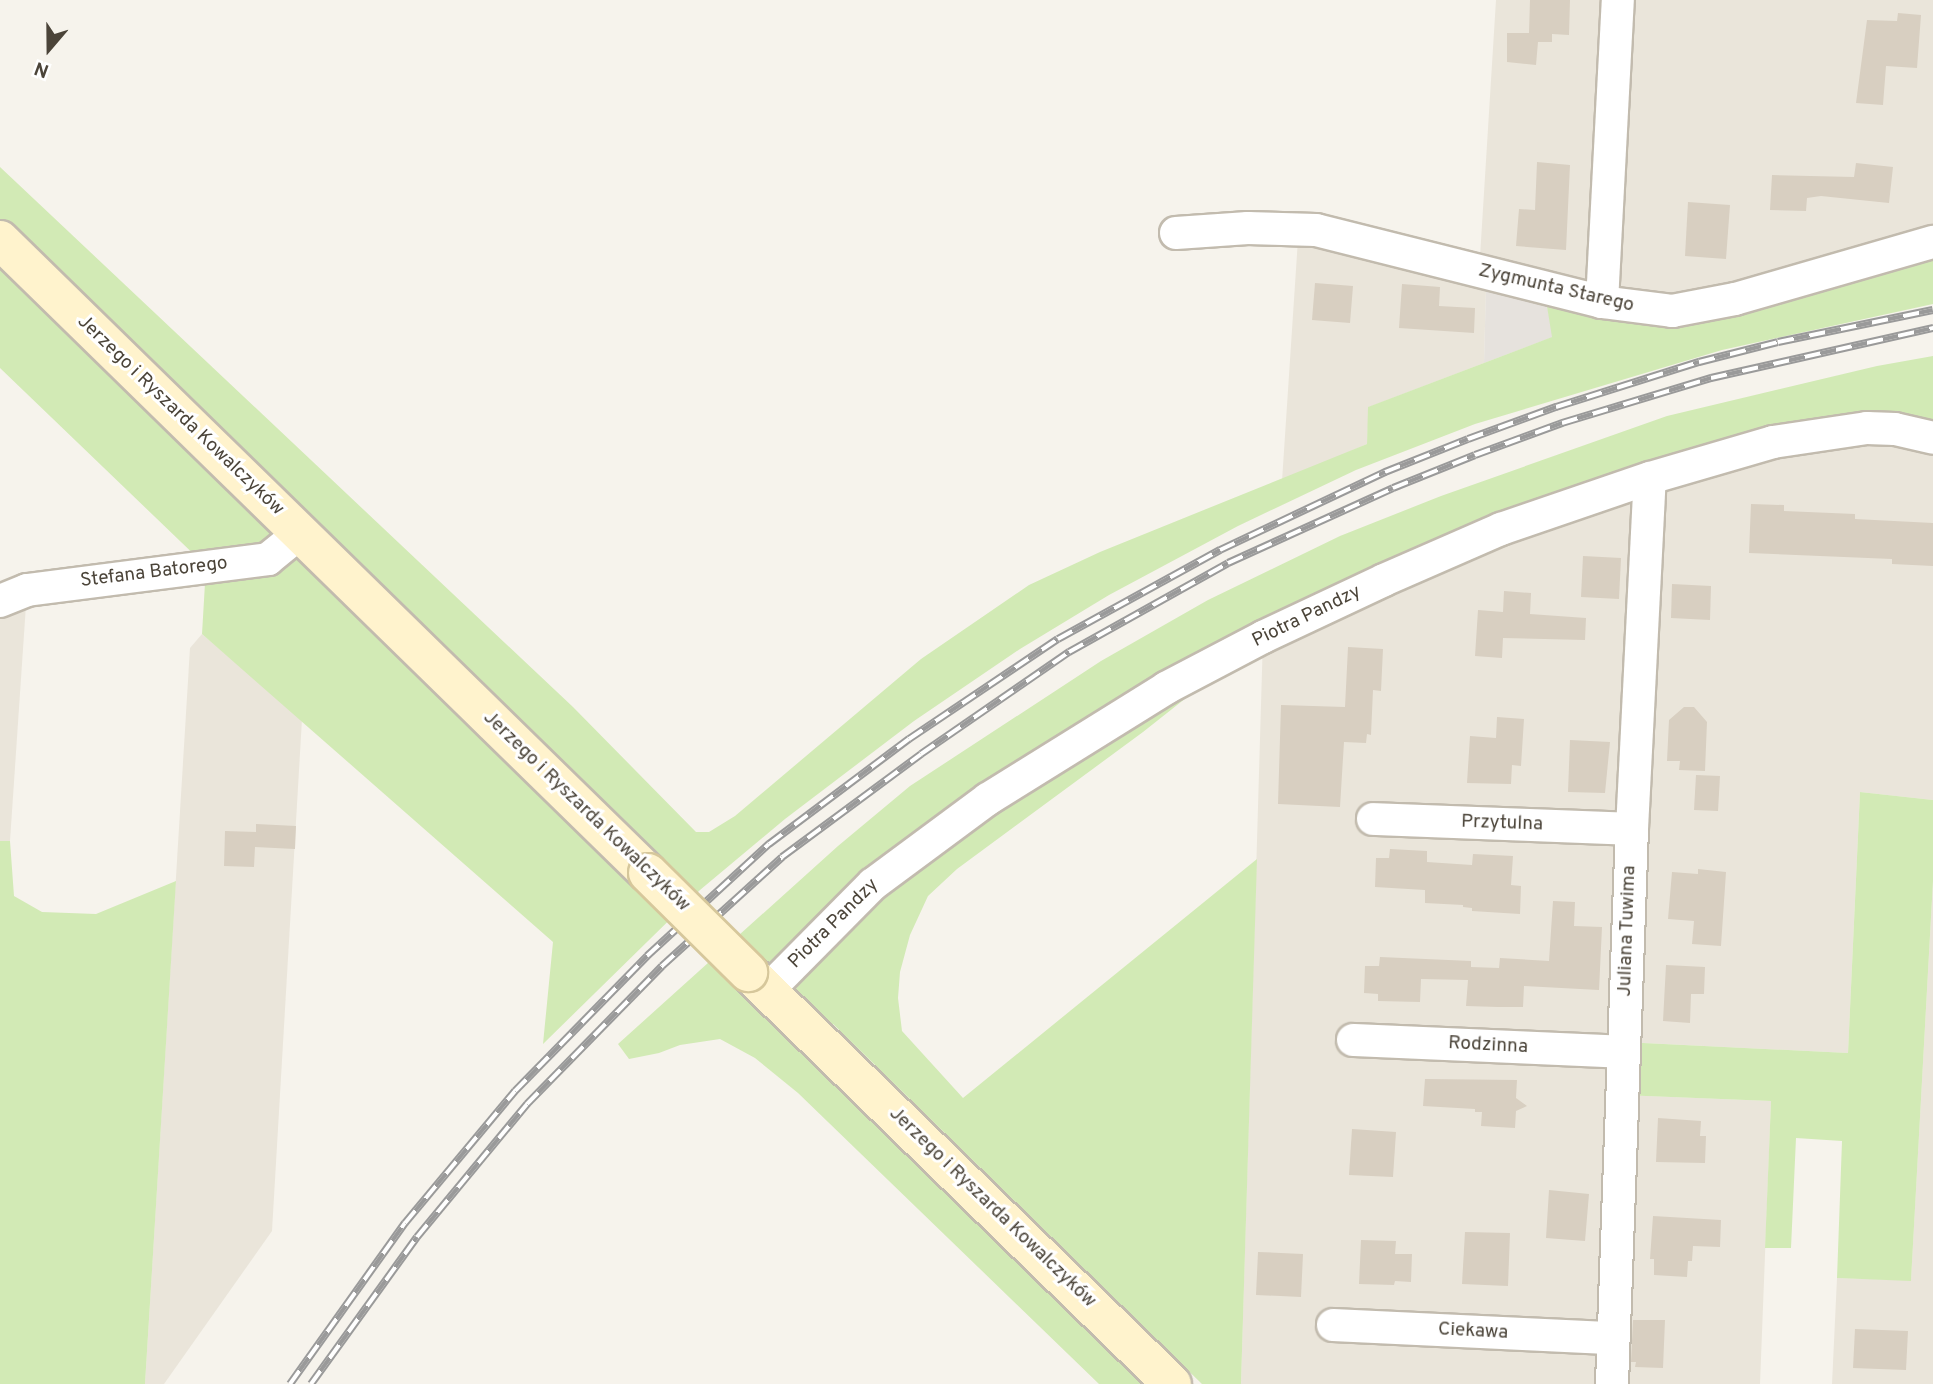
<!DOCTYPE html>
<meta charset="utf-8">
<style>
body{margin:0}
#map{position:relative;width:1933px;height:1384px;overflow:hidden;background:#f6f3ec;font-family:Overpass,sans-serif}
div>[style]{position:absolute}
.residential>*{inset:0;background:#eae5da}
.industrial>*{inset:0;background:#e6e2dd}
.green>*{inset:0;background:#d2eab5}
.building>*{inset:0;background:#d8cfc1}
.roads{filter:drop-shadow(2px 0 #c2bbae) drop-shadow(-2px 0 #c2bbae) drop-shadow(0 2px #c2bbae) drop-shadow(0 -2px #c2bbae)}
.minor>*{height:32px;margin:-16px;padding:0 16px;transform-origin:16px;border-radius:16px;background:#fff}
.secondary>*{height:38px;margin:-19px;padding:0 19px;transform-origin:19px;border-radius:19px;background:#fff3cd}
.rail>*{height:8px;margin-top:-4px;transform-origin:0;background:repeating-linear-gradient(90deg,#fff 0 16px,#9a9a9a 0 32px);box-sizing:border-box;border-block:2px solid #9a9a9a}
.bridges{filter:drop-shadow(2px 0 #d6c79b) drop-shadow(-2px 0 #d6c79b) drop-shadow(0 2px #d6c79b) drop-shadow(0 -2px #d6c79b)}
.secondary-bridge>*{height:38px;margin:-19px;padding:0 19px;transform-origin:19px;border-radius:19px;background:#fff3cd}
span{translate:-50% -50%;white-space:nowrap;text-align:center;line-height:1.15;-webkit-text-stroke:6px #fff;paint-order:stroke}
.street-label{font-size:19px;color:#4b4439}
.north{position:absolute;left:14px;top:14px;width:70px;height:70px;-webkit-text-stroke:5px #fff;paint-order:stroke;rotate:200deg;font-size:19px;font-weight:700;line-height:28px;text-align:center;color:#4b4439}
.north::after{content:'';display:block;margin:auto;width:24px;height:32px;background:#4b4439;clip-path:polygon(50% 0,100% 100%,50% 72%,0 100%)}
</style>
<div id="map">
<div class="residential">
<div style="clip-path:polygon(1496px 0,1933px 0,1933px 242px,1735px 299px,1486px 288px,1484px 363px,1369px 407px,1367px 444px,1282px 481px,1298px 239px,1480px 257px)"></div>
<div style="clip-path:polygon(1933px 438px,1933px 800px,1860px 792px,1848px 1053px,1624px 1042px,1622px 1095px,1771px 1101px,1760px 1384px,1241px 1384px,1263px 637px,1384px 580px,1773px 442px)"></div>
<div style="clip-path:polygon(27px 590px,10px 841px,0 841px,0 601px)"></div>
<div style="clip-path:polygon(202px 634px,302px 719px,272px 1231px,164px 1384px,145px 1384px,190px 648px)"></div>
<div style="clip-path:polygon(1933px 881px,1933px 1384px,1832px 1384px,1837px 1278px,1911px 1280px)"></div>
</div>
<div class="industrial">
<div style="clip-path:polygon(1486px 288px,1544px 288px,1553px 337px,1484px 363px)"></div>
</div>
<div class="green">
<div style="clip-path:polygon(0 167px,573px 707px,696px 832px,709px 832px,735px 816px,921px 659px,1029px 585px,1100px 552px,1367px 444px,1368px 407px,1552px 337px,1544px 288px,1645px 310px,1933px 242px,1933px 304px,1722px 350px,1475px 424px,1356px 470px,1238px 526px,1109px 595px,1020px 649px,914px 721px,785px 819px,700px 890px,543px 1044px,553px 942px,202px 634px,206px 566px,0 368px)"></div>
<div style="clip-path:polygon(1933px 356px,1933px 438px,1921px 434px,1705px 461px,1263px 637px,1143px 732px,957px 869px,928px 896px,910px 935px,900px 972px,898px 998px,902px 1031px,963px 1098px,1257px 859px,1241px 1384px,1202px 1384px,833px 1024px,824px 1044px,1172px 1384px,1099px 1384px,798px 1093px,755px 1058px,720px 1039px,680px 1045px,659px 1053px,629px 1059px,618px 1044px,838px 846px,910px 786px,1101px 661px,1208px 600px,1340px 536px,1441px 496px,1667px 416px,1877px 366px)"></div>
<div style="clip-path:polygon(1860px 792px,1933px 800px,1933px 881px,1911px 1281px,1837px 1278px,1842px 1141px,1796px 1138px,1791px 1248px,1765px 1248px,1771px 1101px,1621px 1095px,1623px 1042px,1848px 1053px)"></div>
<div style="clip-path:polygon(0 841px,10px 841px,14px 896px,42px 912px,96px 914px,176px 881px,145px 1384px,0 1384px)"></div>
</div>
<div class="building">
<div style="clip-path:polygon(1530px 0,1570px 0,1569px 35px,1552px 34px,1552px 42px,1538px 42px,1536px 65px,1507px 62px,1507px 33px,1529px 33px)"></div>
<div style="clip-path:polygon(1898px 13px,1921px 15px,1917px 68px,1886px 66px,1883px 105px,1856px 103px,1867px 20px,1897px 21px)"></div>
<div style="clip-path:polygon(1537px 162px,1570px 165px,1566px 250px,1516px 246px,1519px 209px,1535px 210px)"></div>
<div style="clip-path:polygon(1856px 163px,1893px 167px,1889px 203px,1821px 196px,1807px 198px,1806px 211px,1770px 210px,1772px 175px,1854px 177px)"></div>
<div style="clip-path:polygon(1688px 202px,1730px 205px,1726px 259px,1685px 256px)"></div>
<div style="clip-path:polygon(1315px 283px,1353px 286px,1350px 323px,1312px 320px)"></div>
<div style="clip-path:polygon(1402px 284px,1440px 287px,1439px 306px,1475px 308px,1474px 333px,1399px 328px)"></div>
<div style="clip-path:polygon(1751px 504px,1784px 505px,1784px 511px,1855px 514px,1855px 519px,1933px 523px,1933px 566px,1892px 564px,1892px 559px,1749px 553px)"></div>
<div style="clip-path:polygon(1583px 556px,1621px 558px,1619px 599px,1581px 597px)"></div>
<div style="clip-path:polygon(1672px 584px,1711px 586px,1710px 620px,1671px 618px)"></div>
<div style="clip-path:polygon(1504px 591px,1531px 593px,1530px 614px,1586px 618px,1585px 640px,1503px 638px,1502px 658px,1475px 656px,1478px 610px,1503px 612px)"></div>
<div style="clip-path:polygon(1348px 647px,1383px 649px,1381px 691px,1373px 690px,1371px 735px,1367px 734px,1366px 743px,1344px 742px,1340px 807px,1278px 804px,1281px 705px,1345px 707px)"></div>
<div style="clip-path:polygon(1684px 707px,1694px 707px,1707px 722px,1705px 771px,1679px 770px,1680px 761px,1667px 761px,1669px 720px)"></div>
<div style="clip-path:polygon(1497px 717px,1524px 719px,1521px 766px,1512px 765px,1511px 784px,1467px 783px,1470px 736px,1496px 738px)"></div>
<div style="clip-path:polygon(1570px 740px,1610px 742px,1605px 793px,1568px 792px)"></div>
<div style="clip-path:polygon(1696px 775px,1720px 776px,1718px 811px,1694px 810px)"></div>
<div style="clip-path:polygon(256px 824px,296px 826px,295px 849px,255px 847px,254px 867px,224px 866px,225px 831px,256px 832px)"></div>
<div style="clip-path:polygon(1390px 849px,1427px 851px,1427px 862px,1472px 865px,1473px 854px,1513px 856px,1511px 885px,1521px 886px,1520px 914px,1472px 911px,1472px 908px,1463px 907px,1463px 905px,1425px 903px,1425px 890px,1375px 887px,1376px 858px,1389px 858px)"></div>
<div style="clip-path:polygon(1698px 869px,1726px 872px,1721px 946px,1692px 944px,1694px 921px,1668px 919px,1672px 872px,1698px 874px)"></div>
<div style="clip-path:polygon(1553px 901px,1575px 902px,1574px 926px,1602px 927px,1599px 990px,1524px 986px,1523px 1007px,1498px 1007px,1466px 1006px,1468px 980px,1421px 979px,1420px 1002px,1378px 1001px,1378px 994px,1364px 993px,1365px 966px,1379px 966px,1380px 957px,1471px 961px,1471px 967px,1499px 968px,1500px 958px,1549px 961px)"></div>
<div style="clip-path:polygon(1666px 965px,1705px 967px,1704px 994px,1691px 994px,1690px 1023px,1663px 1021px)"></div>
<div style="clip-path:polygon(1425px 1079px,1517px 1080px,1516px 1098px,1527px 1106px,1516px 1111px,1515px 1128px,1481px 1126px,1482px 1112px,1475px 1112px,1475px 1109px,1423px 1106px)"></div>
<div style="clip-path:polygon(1658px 1118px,1701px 1121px,1700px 1136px,1706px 1136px,1705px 1163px,1656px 1162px)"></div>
<div style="clip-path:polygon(1352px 1129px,1396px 1132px,1393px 1177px,1349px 1175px)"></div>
<div style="clip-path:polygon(1549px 1190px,1589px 1194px,1585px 1241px,1546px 1238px)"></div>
<div style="clip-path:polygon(1653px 1216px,1721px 1220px,1720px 1247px,1693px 1246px,1692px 1261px,1688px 1261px,1687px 1277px,1654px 1275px,1654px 1259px,1650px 1259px)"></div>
<div style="clip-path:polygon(1465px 1232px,1510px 1233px,1508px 1286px,1462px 1284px)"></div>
<div style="clip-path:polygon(1361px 1240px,1396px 1241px,1395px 1254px,1412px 1254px,1411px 1282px,1395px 1281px,1394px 1285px,1359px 1284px)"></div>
<div style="clip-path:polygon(1258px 1252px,1303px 1254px,1301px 1297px,1256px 1295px)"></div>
<div style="clip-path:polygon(1633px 1320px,1665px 1320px,1663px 1368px,1635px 1367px,1636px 1362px,1631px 1362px)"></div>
<div style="clip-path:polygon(1855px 1329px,1908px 1331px,1906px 1370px,1853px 1368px)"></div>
</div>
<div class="roads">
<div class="minor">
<div style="left:1176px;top:233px;width:72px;rotate:-4deg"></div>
<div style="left:1248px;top:228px;width:68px;rotate:1.7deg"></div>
<div style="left:1316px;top:230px;width:295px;rotate:14.1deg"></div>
<div style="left:1602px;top:302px;width:71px;rotate:7.3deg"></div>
<div style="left:1672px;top:311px;width:64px;rotate:-10.8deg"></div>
<div style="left:1735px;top:299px;width:206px;rotate:-16.1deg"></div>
<div style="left:1602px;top:302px;width:302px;rotate:-87deg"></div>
<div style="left:0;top:601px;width:29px;rotate:-22deg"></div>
<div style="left:27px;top:590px;width:243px;rotate:-7.3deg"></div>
<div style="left:268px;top:559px;width:41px;rotate:-39.1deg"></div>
<div style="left:1373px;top:819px;width:259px;rotate:2.2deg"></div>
<div style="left:768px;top:990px;width:149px;rotate:-45.3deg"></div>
<div style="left:873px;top:884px;width:143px;rotate:-36.5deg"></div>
<div style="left:988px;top:799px;width:210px;rotate:-31.9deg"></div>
<div style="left:1166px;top:688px;width:110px;rotate:-27.7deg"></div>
<div style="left:1263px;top:637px;width:134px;rotate:-25.2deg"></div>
<div style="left:1384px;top:580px;width:128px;rotate:-23.6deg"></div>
<div style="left:1501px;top:529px;width:157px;rotate:-18.9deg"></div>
<div style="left:1650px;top:478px;width:128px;rotate:-16.3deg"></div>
<div style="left:1773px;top:442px;width:95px;rotate:-8.5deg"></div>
<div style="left:1867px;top:428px;width:28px;rotate:2deg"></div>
<div style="left:1895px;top:429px;width:39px;rotate:13deg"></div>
<div style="left:1353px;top:1040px;width:270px;rotate:2.5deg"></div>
<div style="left:1333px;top:1325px;width:280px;rotate:2.7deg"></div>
<div style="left:1612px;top:1384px;width:555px;rotate:-87.94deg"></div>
<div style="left:1632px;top:829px;width:351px;rotate:-87.1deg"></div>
</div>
<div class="secondary">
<div style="left:0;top:240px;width:906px;rotate:44.33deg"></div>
<div style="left:748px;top:972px;width:591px;rotate:44.18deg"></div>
</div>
</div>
<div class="rail">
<div style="left:290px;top:1384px;width:198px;rotate:-54.5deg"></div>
<div style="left:405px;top:1223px;width:172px;rotate:-50.2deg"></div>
<div style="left:515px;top:1091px;width:189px;rotate:-45.6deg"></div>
<div style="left:647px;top:956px;width:166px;rotate:-42.6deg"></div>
<div style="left:769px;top:844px;width:175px;rotate:-36.9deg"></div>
<div style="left:909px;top:739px;width:179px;rotate:-33.9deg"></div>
<div style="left:1058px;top:639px;width:185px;rotate:-28.8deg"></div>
<div style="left:1220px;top:550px;width:183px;rotate:-25.3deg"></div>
<div style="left:1385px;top:472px;width:89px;rotate:-21.7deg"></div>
<div style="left:1468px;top:439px;width:94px;rotate:-20deg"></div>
<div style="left:1556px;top:407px;width:150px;rotate:-17.5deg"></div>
<div style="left:1699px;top:362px;width:81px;rotate:-14.2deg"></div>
<div style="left:1778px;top:342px;width:158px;rotate:-11.7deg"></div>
<div style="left:311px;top:1384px;width:181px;rotate:-54.2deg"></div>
<div style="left:417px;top:1237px;width:173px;rotate:-50.4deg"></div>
<div style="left:527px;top:1104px;width:193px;rotate:-45.6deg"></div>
<div style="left:662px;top:966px;width:162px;rotate:-42.2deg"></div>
<div style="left:782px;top:857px;width:173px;rotate:-36.5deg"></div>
<div style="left:921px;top:754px;width:180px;rotate:-34.6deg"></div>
<div style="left:1069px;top:652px;width:182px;rotate:-29.2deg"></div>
<div style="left:1228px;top:563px;width:181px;rotate:-24.4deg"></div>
<div style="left:1393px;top:488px;width:88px;rotate:-21.9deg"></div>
<div style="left:1475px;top:455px;width:93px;rotate:-20.2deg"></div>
<div style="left:1562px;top:423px;width:156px;rotate:-16.8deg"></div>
<div style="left:1711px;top:378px;width:228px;rotate:-12.7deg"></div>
</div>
<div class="bridges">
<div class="secondary-bridge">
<div style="left:648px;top:873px;width:141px;rotate:44.7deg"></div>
</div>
</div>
<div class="street-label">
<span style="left:1556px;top:289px;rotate:13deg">Zygmunta Starego</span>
<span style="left:180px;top:416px;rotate:44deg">Jerzego i Ryszarda Kowalczyków</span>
<span style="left:154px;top:573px;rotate:-7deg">Stefana Batorego</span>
<span style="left:1307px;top:617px;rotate:-26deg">Piotra Pandzy</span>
<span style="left:586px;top:812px;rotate:44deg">Jerzego i Ryszarda Kowalczyków</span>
<span style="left:1502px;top:824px;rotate:2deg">Przytulna</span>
<span style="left:834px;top:924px;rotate:-45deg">Piotra Pandzy</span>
<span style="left:1628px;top:931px;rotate:-88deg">Juliana Tuwima</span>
<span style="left:1488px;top:1046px;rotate:3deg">Rodzinna</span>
<span style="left:992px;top:1208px;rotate:44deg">Jerzego i Ryszarda Kowalczyków</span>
<span style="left:1473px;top:1332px;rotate:3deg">Ciekawa</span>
</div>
<div class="north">N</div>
</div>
